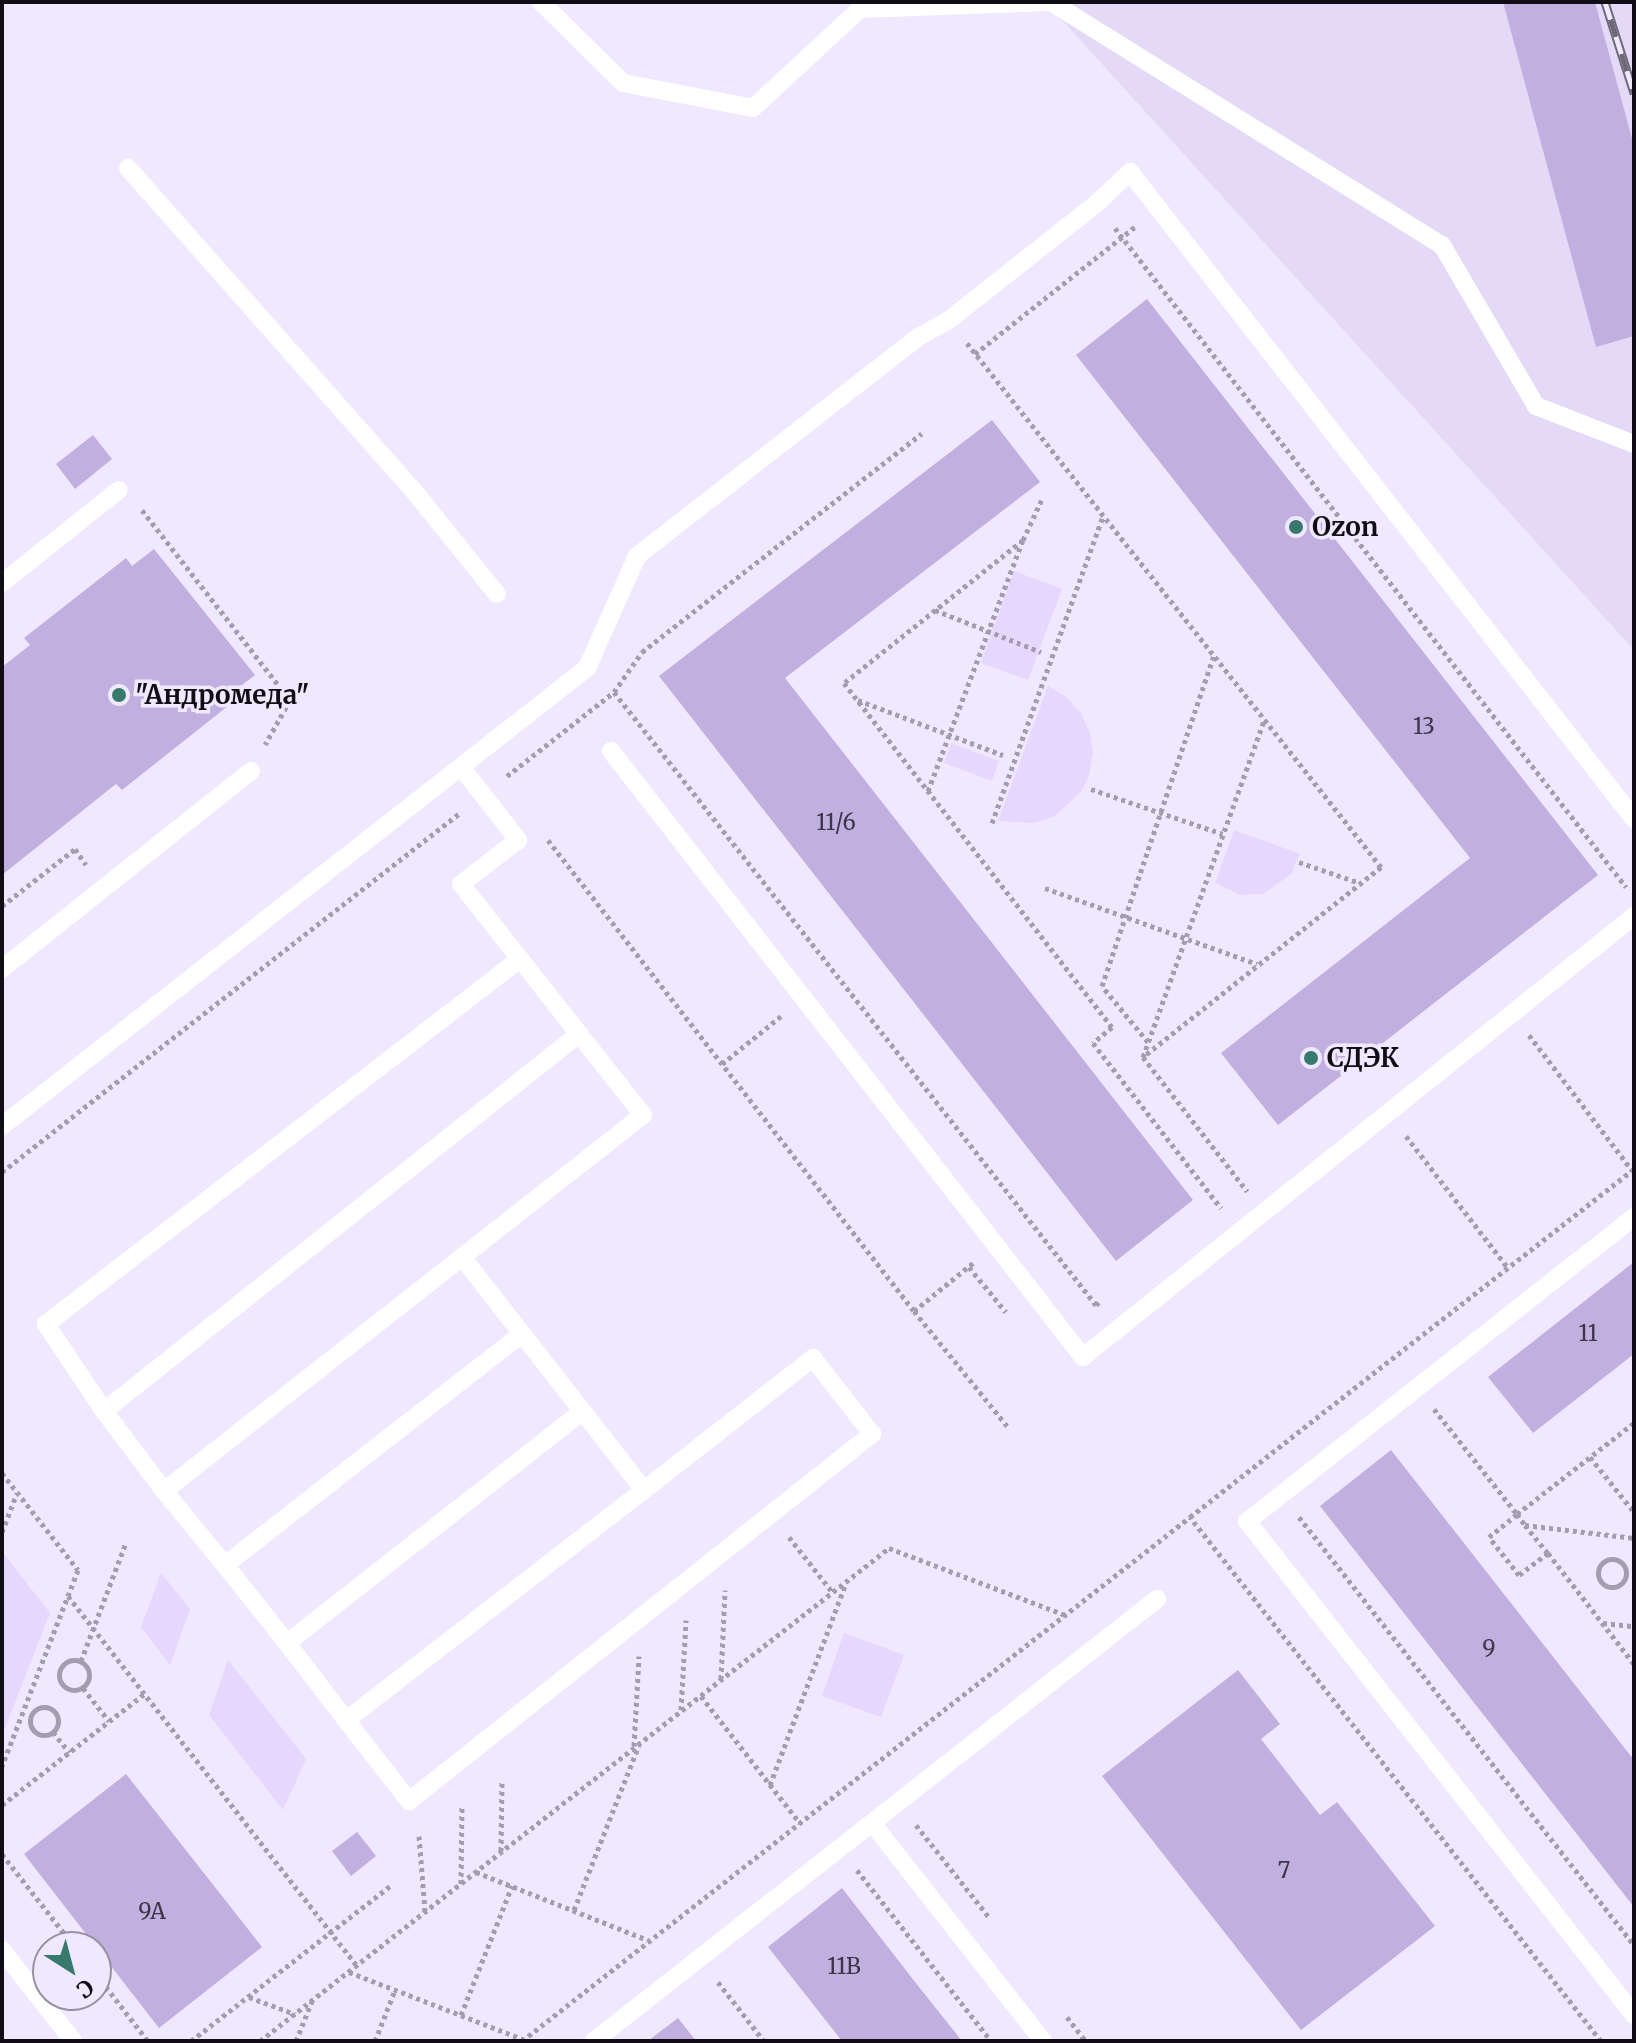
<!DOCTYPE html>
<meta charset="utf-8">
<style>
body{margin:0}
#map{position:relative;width:1636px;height:2043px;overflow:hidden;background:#f0e8ff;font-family:Merriweather,serif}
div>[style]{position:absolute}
.built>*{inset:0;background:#e4daf7}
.green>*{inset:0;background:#e5d7fe}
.building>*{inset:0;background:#c1afdf}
.path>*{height:5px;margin-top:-2.5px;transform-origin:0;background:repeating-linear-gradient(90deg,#a39daf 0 4px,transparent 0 8px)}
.path>.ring{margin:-2.5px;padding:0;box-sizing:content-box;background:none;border:5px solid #a39daf;border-radius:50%}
.lane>*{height:18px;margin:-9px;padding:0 9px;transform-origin:9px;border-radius:9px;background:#fff}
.rail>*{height:9px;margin-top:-4.5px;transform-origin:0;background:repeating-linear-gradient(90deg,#f0e8ff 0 18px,#6e6977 0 36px);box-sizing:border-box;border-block:2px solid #6e6977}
.dots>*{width:22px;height:22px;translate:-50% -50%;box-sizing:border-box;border:4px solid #f0e8ff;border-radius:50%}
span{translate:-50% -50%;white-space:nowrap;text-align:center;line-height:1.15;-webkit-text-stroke:7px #f0e8ff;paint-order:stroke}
.number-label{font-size:22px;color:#3c3648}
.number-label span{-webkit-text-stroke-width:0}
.poi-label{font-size:26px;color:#100d15;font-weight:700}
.left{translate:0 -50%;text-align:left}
.frame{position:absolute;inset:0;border:4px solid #100d15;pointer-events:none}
.north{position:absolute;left:32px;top:1931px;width:80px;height:80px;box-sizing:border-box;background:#f0e8ff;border:2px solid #9690a1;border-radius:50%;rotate:144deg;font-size:22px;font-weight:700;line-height:32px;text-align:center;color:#100d15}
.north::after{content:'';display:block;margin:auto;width:28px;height:36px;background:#377a6d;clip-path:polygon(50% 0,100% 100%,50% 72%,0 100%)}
</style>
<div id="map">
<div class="built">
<div style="clip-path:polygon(1045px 2px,1634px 2px,1634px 650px,1052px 9px)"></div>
</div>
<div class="green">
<div style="clip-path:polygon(1014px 571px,1062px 589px,1028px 680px,981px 663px)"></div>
<div style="clip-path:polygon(1048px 686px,1066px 697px,1081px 713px,1090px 733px,1093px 753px,1089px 775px,1081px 792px,1053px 817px,1035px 823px,998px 821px)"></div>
<div style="clip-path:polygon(951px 743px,999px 761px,992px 781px,944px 763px)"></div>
<div style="clip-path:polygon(1234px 830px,1300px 854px,1291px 874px,1263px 894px,1241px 895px,1215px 883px)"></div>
<div style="clip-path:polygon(4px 1554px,50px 1613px,2px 1736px,2px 1559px)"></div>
<div style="clip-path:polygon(161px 1573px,190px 1609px,170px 1665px,141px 1627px)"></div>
<div style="clip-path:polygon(844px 1633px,904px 1655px,881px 1717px,822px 1696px)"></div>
<div style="clip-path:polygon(228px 1660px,306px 1759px,283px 1810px,209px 1715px)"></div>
</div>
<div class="building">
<div style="clip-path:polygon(1503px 2px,1595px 2px,1634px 146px,1634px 336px,1596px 347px)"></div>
<div style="clip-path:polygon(1147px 299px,1598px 875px,1278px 1125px,1221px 1053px,1470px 858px,1076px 355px)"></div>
<div style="clip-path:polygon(992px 420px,1040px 482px,785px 678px,1193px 1200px,1116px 1261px,659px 676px)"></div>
<div style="clip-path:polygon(93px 435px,112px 459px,75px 489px,56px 464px)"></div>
<div style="clip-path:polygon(154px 549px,255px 675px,233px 692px,238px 698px,122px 790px,116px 784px,2px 875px,2px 667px,30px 645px,24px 638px,126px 558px,132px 566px)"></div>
<div style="clip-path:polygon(1634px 1262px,1634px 1354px,1533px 1433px,1488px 1377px)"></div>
<div style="clip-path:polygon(1391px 1450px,1634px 1760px,1634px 1907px,1320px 1506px)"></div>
<div style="clip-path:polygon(1238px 1670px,1280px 1724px,1261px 1739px,1320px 1815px,1337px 1802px,1435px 1926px,1301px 2030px,1102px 1776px)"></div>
<div style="clip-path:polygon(126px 1774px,262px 1947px,159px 2028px,24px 1854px)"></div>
<div style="clip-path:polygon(357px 1832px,376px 1856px,351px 1876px,332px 1851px)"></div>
<div style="clip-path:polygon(842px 1888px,919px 1987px,962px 2041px,842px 2041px,768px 1947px)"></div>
<div style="clip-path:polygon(678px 2018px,696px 2041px,648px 2041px,657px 2034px)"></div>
</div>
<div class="path">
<div style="left:1115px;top:228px;width:834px;rotate:52.21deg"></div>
<div style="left:967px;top:343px;width:668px;rotate:51.69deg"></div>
<div style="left:1381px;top:867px;width:305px;rotate:141.4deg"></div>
<div style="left:1143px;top:1057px;width:170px;rotate:52.2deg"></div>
<div style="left:975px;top:354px;width:206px;rotate:-38.5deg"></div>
<div style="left:142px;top:510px;width:241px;rotate:52.1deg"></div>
<div style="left:290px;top:700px;width:51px;rotate:119.1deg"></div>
<div style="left:1023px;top:540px;width:229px;rotate:141.4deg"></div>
<div style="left:844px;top:683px;width:436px;rotate:52.1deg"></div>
<div style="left:1112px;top:1027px;width:25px;rotate:140deg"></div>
<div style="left:1093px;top:1043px;width:209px;rotate:52.2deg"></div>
<div style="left:935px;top:610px;width:114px;rotate:21.6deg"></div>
<div style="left:614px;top:692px;width:780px;rotate:51.82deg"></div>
<div style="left:1096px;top:1305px;width:4px;rotate:-45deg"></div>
<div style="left:858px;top:700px;width:155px;rotate:20.8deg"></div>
<div style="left:507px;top:776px;width:136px;rotate:-38.1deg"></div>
<div style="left:614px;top:692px;width:49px;rotate:-55deg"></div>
<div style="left:642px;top:652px;width:355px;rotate:-38deg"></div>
<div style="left:1091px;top:789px;width:139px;rotate:18.8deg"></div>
<div style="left:928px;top:791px;width:268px;rotate:-69.3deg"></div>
<div style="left:1023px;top:540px;width:45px;rotate:-65.1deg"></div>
<div style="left:992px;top:823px;width:326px;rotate:-70.1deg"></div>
<div style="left:548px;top:840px;width:596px;rotate:52.15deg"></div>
<div style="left:914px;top:1311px;width:77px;rotate:-39.2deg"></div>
<div style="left:1299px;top:862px;width:65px;rotate:19deg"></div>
<div style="left:1045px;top:888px;width:225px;rotate:19.7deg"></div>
<div style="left:2px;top:906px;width:93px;rotate:-38deg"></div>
<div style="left:75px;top:849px;width:19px;rotate:55deg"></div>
<div style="left:1529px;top:1035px;width:170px;rotate:52.7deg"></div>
<div style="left:1148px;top:1042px;width:72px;rotate:-129.4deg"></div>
<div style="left:1102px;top:986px;width:348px;rotate:-71.3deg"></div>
<div style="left:1143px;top:1057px;width:358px;rotate:-70.2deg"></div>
<div style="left:722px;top:1064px;width:76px;rotate:-39.1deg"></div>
<div style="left:1406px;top:1136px;width:167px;rotate:52.3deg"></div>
<div style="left:2px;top:1172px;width:583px;rotate:-38.11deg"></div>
<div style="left:969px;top:1267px;width:58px;rotate:50.6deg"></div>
<div style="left:914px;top:1311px;width:148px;rotate:51deg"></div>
<div style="left:1434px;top:1409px;width:134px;rotate:51.7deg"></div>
<div style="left:1517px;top:1514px;width:148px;rotate:-37.9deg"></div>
<div style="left:1590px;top:1457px;width:70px;rotate:51.3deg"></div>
<div style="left:2px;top:1473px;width:123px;rotate:51.9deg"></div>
<div style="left:78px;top:1570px;width:210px;rotate:111.2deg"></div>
<div style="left:1299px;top:1517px;width:544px;rotate:51.95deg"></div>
<div style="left:1525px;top:1525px;width:110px;rotate:6.8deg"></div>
<div style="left:2px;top:1532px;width:42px;rotate:-69deg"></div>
<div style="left:789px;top:1537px;width:71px;rotate:51.8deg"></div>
<div style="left:1548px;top:1553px;width:36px;rotate:143deg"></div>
<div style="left:1519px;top:1575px;width:48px;rotate:-128.3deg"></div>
<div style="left:1489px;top:1537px;width:36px;rotate:-39deg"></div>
<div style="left:1517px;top:1514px;width:14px;rotate:54deg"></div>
<div style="left:1525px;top:1525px;width:36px;rotate:51deg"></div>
<div style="left:1548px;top:1553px;width:140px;rotate:52.2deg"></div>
<div class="ring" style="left:1598px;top:1559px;width:23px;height:23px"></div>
<div style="left:68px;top:1596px;width:469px;rotate:52deg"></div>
<div style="left:1603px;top:1623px;width:31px;rotate:6deg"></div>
<div class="ring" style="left:59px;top:1660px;width:25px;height:25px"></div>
<div style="left:81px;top:1661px;width:124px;rotate:-69.2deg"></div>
<div style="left:721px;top:1679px;width:89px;rotate:-87.4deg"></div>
<div style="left:83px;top:1688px;width:42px;rotate:51.8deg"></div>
<div style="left:701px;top:1696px;width:161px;rotate:52.1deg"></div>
<div class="ring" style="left:30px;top:1707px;width:23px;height:23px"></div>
<div style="left:681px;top:1710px;width:90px;rotate:-86.8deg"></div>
<div style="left:53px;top:1732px;width:26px;rotate:51deg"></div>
<div style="left:634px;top:1746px;width:90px;rotate:-86.8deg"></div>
<div style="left:770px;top:1785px;width:216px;rotate:-69.4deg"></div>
<div style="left:2px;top:1805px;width:180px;rotate:-38deg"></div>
<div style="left:916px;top:1825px;width:117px;rotate:51.6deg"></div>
<div style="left:419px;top:1836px;width:75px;rotate:85.4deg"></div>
<div style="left:501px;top:1851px;width:71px;rotate:-89.2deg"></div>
<div style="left:2px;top:1854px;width:118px;rotate:51.9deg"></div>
<div style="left:857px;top:1870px;width:217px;rotate:51.9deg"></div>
<div style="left:476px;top:1872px;width:185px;rotate:21.6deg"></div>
<div style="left:461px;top:1884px;width:79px;rotate:-89.3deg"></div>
<div style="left:574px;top:1910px;width:177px;rotate:-68.5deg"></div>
<div style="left:349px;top:1972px;width:186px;rotate:21.1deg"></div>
<div style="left:96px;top:1974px;width:85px;rotate:52.2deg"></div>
<div style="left:718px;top:1982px;width:75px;rotate:52.1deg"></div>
<div style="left:249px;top:1997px;width:49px;rotate:20.3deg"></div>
<div style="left:461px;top:2015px;width:139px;rotate:-68.4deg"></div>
<div style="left:1067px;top:2017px;width:31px;rotate:52deg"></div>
<div style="left:191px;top:2041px;width:252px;rotate:-37.9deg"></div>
<div style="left:260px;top:2041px;width:799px;rotate:-38.09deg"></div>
<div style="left:889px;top:1548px;width:188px;rotate:20.8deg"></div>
<div style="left:296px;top:2041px;width:43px;rotate:-68.2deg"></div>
<div style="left:375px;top:2041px;width:55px;rotate:-68.6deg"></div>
<div style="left:522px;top:2041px;width:849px;rotate:-38.11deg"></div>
<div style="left:1601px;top:2041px;width:666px;rotate:-128.11deg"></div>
<div style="left:1190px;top:1517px;width:564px;rotate:-38.09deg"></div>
</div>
<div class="lane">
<div style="left:541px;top:2px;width:115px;rotate:44.6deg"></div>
<div style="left:623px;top:83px;width:132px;rotate:10.9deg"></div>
<div style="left:753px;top:108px;width:146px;rotate:-42.8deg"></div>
<div style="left:860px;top:9px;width:188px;rotate:-2.1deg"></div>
<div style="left:1051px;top:2px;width:460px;rotate:31.9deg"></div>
<div style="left:1442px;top:245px;width:186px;rotate:59.7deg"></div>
<div style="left:1536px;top:406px;width:105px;rotate:21.2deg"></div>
<div style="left:128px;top:168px;width:436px;rotate:48.5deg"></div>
<div style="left:417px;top:495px;width:127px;rotate:51.1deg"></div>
<div style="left:2px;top:583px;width:149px;rotate:-38.5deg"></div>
<div style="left:611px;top:751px;width:768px;rotate:52.09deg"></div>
<div style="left:1083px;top:1357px;width:706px;rotate:-38.67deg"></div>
<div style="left:461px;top:767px;width:93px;rotate:52deg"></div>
<div style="left:518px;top:840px;width:72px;rotate:142.3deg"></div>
<div style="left:461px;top:884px;width:95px;rotate:51.8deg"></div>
<div style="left:2px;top:969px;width:318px;rotate:-38.5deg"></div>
<div style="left:2px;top:1126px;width:743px;rotate:-38.06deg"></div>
<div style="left:587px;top:668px;width:123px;rotate:-65.9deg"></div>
<div style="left:637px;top:556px;width:358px;rotate:-37.9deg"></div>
<div style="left:920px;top:336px;width:33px;rotate:-29deg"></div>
<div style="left:949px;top:320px;width:187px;rotate:-38.3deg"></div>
<div style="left:1096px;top:204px;width:47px;rotate:-43.3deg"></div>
<div style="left:1130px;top:172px;width:820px;rotate:52.08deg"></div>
<div style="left:1634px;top:1217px;width:492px;rotate:141.8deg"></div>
<div style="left:1247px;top:1521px;width:628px;rotate:51.92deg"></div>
<div style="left:462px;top:1257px;width:296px;rotate:52deg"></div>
<div style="left:644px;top:1490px;width:376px;rotate:142.3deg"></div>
<div style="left:346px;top:1720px;width:103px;rotate:52.1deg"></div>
<div style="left:409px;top:1801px;width:591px;rotate:-38.4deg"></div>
<div style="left:872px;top:1434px;width:96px;rotate:-127.8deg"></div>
<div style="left:813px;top:1358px;width:214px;rotate:142deg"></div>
<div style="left:104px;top:1411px;width:105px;rotate:-123.7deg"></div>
<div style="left:46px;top:1324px;width:598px;rotate:-37.6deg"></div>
<div style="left:520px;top:959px;width:95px;rotate:51.8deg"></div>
<div style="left:579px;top:1034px;width:606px;rotate:141.56deg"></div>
<div style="left:104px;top:1411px;width:100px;rotate:53.1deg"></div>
<div style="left:164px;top:1491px;width:609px;rotate:-38.13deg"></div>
<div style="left:643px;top:1115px;width:103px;rotate:-128.3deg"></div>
<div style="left:164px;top:1491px;width:96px;rotate:50.5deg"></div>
<div style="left:287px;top:1643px;width:100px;rotate:-128.5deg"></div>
<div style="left:225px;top:1565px;width:376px;rotate:-37.9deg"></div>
<div style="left:346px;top:1720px;width:97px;rotate:-127.5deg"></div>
<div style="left:287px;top:1643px;width:376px;rotate:-38.1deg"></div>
<div style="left:872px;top:1823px;width:277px;rotate:51.9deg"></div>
<div style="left:2px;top:1950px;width:115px;rotate:52deg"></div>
<div style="left:594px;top:2041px;width:716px;rotate:-38.13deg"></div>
</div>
<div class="rail">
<div style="left:1605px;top:2px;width:96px;rotate:72.3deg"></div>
</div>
<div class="dots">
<div style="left:1296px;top:527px;background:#377a6d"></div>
<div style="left:119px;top:695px;background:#377a6d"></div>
<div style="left:1311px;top:1058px;background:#377a6d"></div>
</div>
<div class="number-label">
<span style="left:1424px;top:727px">13</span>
<span style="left:836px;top:823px">11/6</span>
<span style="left:1588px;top:1334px">11</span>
<span style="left:1489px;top:1649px">9</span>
<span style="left:1284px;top:1871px">7</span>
<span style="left:152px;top:1912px">9А</span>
<span style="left:844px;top:1967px">11В</span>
</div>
<div class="poi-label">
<span class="left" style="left:1312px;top:527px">Ozon</span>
<span class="left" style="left:135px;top:695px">"Андромеда"</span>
<span class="left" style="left:1327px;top:1058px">СДЭК</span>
</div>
<div class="frame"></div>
<div class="north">С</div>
</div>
